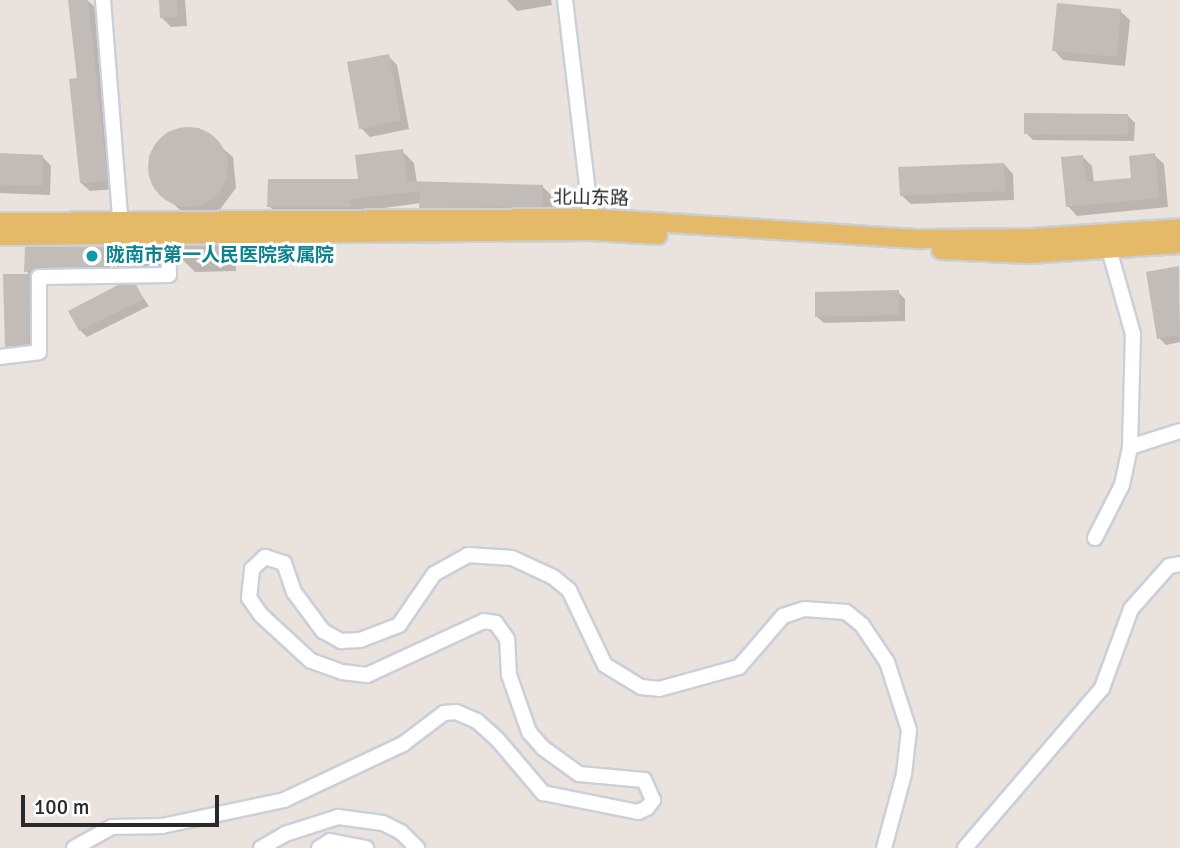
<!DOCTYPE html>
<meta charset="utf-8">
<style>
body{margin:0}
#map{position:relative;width:1180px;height:848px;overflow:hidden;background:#eae2dc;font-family:Signika,"Noto Sans SC",sans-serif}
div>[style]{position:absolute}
.shadow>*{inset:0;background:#0003}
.building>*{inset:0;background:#c2bcb8}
.round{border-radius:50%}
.roads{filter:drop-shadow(2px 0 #cacfda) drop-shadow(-2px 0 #cacfda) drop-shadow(0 2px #cacfda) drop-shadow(0 -2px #cacfda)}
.minor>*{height:14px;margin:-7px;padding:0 7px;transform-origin:7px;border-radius:7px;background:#fff}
.major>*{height:18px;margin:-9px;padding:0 9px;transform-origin:9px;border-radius:9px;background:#e4b967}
.dots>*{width:19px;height:19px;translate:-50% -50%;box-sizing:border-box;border:4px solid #fff;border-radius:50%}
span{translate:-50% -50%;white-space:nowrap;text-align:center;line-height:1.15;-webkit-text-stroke:6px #fff;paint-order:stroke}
.street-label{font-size:19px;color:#292929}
.culture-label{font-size:19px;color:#0d838f;font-weight:700}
.left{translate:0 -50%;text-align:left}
.scale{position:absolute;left:21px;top:795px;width:198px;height:32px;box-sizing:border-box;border:4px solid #292929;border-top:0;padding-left:9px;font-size:21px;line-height:24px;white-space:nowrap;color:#292929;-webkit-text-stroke:5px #fff;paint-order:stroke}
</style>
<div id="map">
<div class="shadow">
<div style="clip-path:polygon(87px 0,96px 8px,115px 189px,90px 191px,81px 183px,79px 79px)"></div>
<div style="clip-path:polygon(161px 0,185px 0,187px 26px,171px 27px,162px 18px)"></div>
<div style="clip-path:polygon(507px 0,551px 0,552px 5px,517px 11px)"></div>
<div style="clip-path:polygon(1120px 11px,1130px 20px,1125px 66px,1063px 60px,1054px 50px)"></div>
<div style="clip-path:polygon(388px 56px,397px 65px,409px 129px,370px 137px,361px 128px)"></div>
<div style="clip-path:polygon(1128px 116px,1135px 123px,1134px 141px,1033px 140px,1026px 133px)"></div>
<div style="clip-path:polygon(199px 128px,233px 157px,236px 188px,218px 212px,187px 216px,153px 186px,149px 156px,168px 132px)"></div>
<div style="clip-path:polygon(402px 151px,414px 163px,417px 183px,542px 186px,554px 198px,554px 218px,433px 219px,421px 203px,361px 211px,361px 218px,281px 218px,269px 206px,360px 181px)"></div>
<div style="clip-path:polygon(0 155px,42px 156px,51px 166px,50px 195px,0 193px)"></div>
<div style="clip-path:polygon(1154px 155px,1164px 164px,1168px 207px,1077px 216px,1068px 206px,1083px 157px,1092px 166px,1094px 183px,1133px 179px)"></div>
<div style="clip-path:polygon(1004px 164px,1013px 174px,1014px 200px,911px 204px,901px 195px)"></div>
<div style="clip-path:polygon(222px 247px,236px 261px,236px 271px,195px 272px,181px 258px)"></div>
<div style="clip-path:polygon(158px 248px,172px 262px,172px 279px,54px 281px,40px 285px,36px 350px,13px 353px,6px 346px,5px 276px,30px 275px,26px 271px,27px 249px)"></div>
<div style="clip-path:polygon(1178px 268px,1180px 342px,1166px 345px,1159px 338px)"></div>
<div style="clip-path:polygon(136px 287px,149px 306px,87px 337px,80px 330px)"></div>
<div style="clip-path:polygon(898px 292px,905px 299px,905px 321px,824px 323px,817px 317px)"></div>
</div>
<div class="building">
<div style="clip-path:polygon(68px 0,88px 0,108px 181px,80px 183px,69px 79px,77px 78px)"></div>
<div style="clip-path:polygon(159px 0,177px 0,178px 17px,160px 18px)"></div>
<div style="clip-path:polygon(1057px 3px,1121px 9px,1117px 57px,1052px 51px)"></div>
<div style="clip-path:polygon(389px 54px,401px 120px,359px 129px,347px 62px)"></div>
<div style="clip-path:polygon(1024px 113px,1128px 114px,1128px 135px,1024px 134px)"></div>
<div class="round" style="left:148px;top:127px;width:80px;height:80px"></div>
<div style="clip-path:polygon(403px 149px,407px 181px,543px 185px,542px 207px,419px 208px,420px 191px,350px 199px,350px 207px,267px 207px,268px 179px,358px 179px,355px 155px)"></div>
<div style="clip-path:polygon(0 153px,43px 155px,42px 186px,0 185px)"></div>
<div style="clip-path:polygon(1155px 153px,1159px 198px,1066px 207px,1061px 157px,1083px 155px,1086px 182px,1131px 178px,1129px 156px)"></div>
<div style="clip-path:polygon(1004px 163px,1005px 191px,900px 196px,898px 167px)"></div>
<div style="clip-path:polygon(223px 245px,223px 258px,179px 259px,179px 246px)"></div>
<div style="clip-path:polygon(159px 246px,159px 266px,39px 267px,24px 272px,25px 247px)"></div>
<div style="clip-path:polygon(1179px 266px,1180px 335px,1157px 339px,1146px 272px)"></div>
<div style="clip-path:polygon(3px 274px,30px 274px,29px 344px,5px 347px)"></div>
<div style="clip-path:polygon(118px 285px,136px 285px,144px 299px,79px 331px,68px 311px)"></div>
<div style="clip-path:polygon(899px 290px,899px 315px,815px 317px,815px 292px)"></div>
</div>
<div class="roads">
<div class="minor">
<div style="left:103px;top:0;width:230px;rotate:85.5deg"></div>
<div style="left:565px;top:0;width:230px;rotate:83.2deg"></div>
<div style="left:0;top:357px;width:39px;rotate:-7deg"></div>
<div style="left:39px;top:352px;width:75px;rotate:-90deg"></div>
<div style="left:39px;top:277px;width:130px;rotate:-0.9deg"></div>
<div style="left:169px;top:275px;width:38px;rotate:-92deg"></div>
<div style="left:1130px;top:447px;width:52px;rotate:-17.7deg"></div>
<div style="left:1095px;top:538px;width:59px;rotate:-63deg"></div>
<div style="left:1122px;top:485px;width:39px;rotate:-78deg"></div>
<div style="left:1130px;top:447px;width:113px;rotate:-88.5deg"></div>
<div style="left:1133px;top:334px;width:88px;rotate:-105.8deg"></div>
<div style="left:74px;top:848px;width:43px;rotate:-28.9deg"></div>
<div style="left:112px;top:827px;width:50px;rotate:-1.1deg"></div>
<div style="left:162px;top:826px;width:125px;rotate:-12deg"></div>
<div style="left:284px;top:800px;width:132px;rotate:-25.2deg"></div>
<div style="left:403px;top:744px;width:51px;rotate:-37.1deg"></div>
<div style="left:444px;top:713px;width:12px;rotate:-5deg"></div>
<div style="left:456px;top:712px;width:23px;rotate:23deg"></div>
<div style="left:477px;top:721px;width:28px;rotate:42deg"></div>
<div style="left:498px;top:740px;width:70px;rotate:49.7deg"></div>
<div style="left:543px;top:793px;width:97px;rotate:11.3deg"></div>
<div style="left:638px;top:812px;width:10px;rotate:-24deg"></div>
<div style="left:647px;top:808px;width:10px;rotate:-53deg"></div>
<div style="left:653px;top:800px;width:22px;rotate:-114deg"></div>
<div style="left:644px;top:780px;width:65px;rotate:-174.7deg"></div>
<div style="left:579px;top:774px;width:44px;rotate:-144.2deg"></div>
<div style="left:543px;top:748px;width:21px;rotate:-131deg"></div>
<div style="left:529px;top:732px;width:60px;rotate:-109.3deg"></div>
<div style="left:509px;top:675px;width:36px;rotate:-93deg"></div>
<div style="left:507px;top:639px;width:19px;rotate:-125deg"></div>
<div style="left:496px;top:623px;width:12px;rotate:-171deg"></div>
<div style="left:484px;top:621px;width:129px;rotate:155.2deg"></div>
<div style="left:367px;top:675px;width:25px;rotate:-173deg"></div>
<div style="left:342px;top:672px;width:33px;rotate:-160deg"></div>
<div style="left:311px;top:661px;width:68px;rotate:-137.4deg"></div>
<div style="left:261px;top:615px;width:21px;rotate:-125deg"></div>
<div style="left:249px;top:598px;width:29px;rotate:-84deg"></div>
<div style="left:252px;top:569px;width:18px;rotate:-43deg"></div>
<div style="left:265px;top:557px;width:20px;rotate:18deg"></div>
<div style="left:284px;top:563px;width:31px;rotate:71deg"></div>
<div style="left:294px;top:592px;width:49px;rotate:53.4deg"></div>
<div style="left:323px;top:631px;width:21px;rotate:29deg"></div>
<div style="left:341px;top:641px;width:19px;rotate:-3deg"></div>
<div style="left:360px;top:640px;width:42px;rotate:-21deg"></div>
<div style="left:399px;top:625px;width:62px;rotate:-55.5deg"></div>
<div style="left:434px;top:574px;width:39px;rotate:-29deg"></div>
<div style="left:468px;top:555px;width:44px;rotate:3.9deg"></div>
<div style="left:512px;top:558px;width:45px;rotate:24.9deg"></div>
<div style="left:553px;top:577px;width:21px;rotate:39deg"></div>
<div style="left:569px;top:590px;width:83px;rotate:64.4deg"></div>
<div style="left:605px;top:665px;width:42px;rotate:31.4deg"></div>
<div style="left:641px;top:687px;width:18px;rotate:6deg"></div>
<div style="left:659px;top:689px;width:83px;rotate:-15.4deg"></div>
<div style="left:739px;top:667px;width:67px;rotate:-49.2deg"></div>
<div style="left:783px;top:616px;width:22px;rotate:-18deg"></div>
<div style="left:804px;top:609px;width:42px;rotate:4.1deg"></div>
<div style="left:846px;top:612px;width:21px;rotate:39deg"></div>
<div style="left:862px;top:625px;width:45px;rotate:56deg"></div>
<div style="left:887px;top:662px;width:71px;rotate:72.1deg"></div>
<div style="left:909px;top:730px;width:44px;rotate:96.5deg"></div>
<div style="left:904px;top:774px;width:77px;rotate:105.1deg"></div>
<div style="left:261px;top:848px;width:28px;rotate:-30deg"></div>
<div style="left:285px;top:834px;width:56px;rotate:-17.8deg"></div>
<div style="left:338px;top:817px;width:45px;rotate:7.6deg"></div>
<div style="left:383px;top:823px;width:20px;rotate:27deg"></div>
<div style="left:401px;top:832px;width:23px;rotate:45deg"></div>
<div style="left:319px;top:848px;width:13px;rotate:-32deg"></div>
<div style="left:330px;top:841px;width:37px;rotate:11deg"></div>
<div style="left:965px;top:848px;width:211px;rotate:-49.4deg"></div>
<div style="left:1102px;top:688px;width:84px;rotate:-69.8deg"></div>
<div style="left:1131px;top:609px;width:57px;rotate:-48.5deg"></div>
<div style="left:1169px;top:566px;width:11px;rotate:-10deg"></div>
</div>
<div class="major">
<div style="left:0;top:222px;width:591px;rotate:-0.39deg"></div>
<div style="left:591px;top:218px;width:330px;rotate:3.7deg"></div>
<div style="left:920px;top:239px;width:111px;rotate:-0.5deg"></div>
<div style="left:1031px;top:238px;width:149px;rotate:-3.8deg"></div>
<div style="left:0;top:236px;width:592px;rotate:-0.48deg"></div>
<div style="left:592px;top:231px;width:66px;rotate:3.5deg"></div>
<div style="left:941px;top:250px;width:88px;rotate:2.6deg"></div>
<div style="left:1029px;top:254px;width:151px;rotate:-3.8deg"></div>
</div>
</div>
<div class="dots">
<div style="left:92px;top:256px;background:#0f9aa8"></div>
</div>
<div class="street-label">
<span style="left:591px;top:199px;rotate:1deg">北山东路</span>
</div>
<div class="culture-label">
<span class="left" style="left:106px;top:256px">陇南市第一人民医院家属院</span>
</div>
<div class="scale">100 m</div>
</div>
